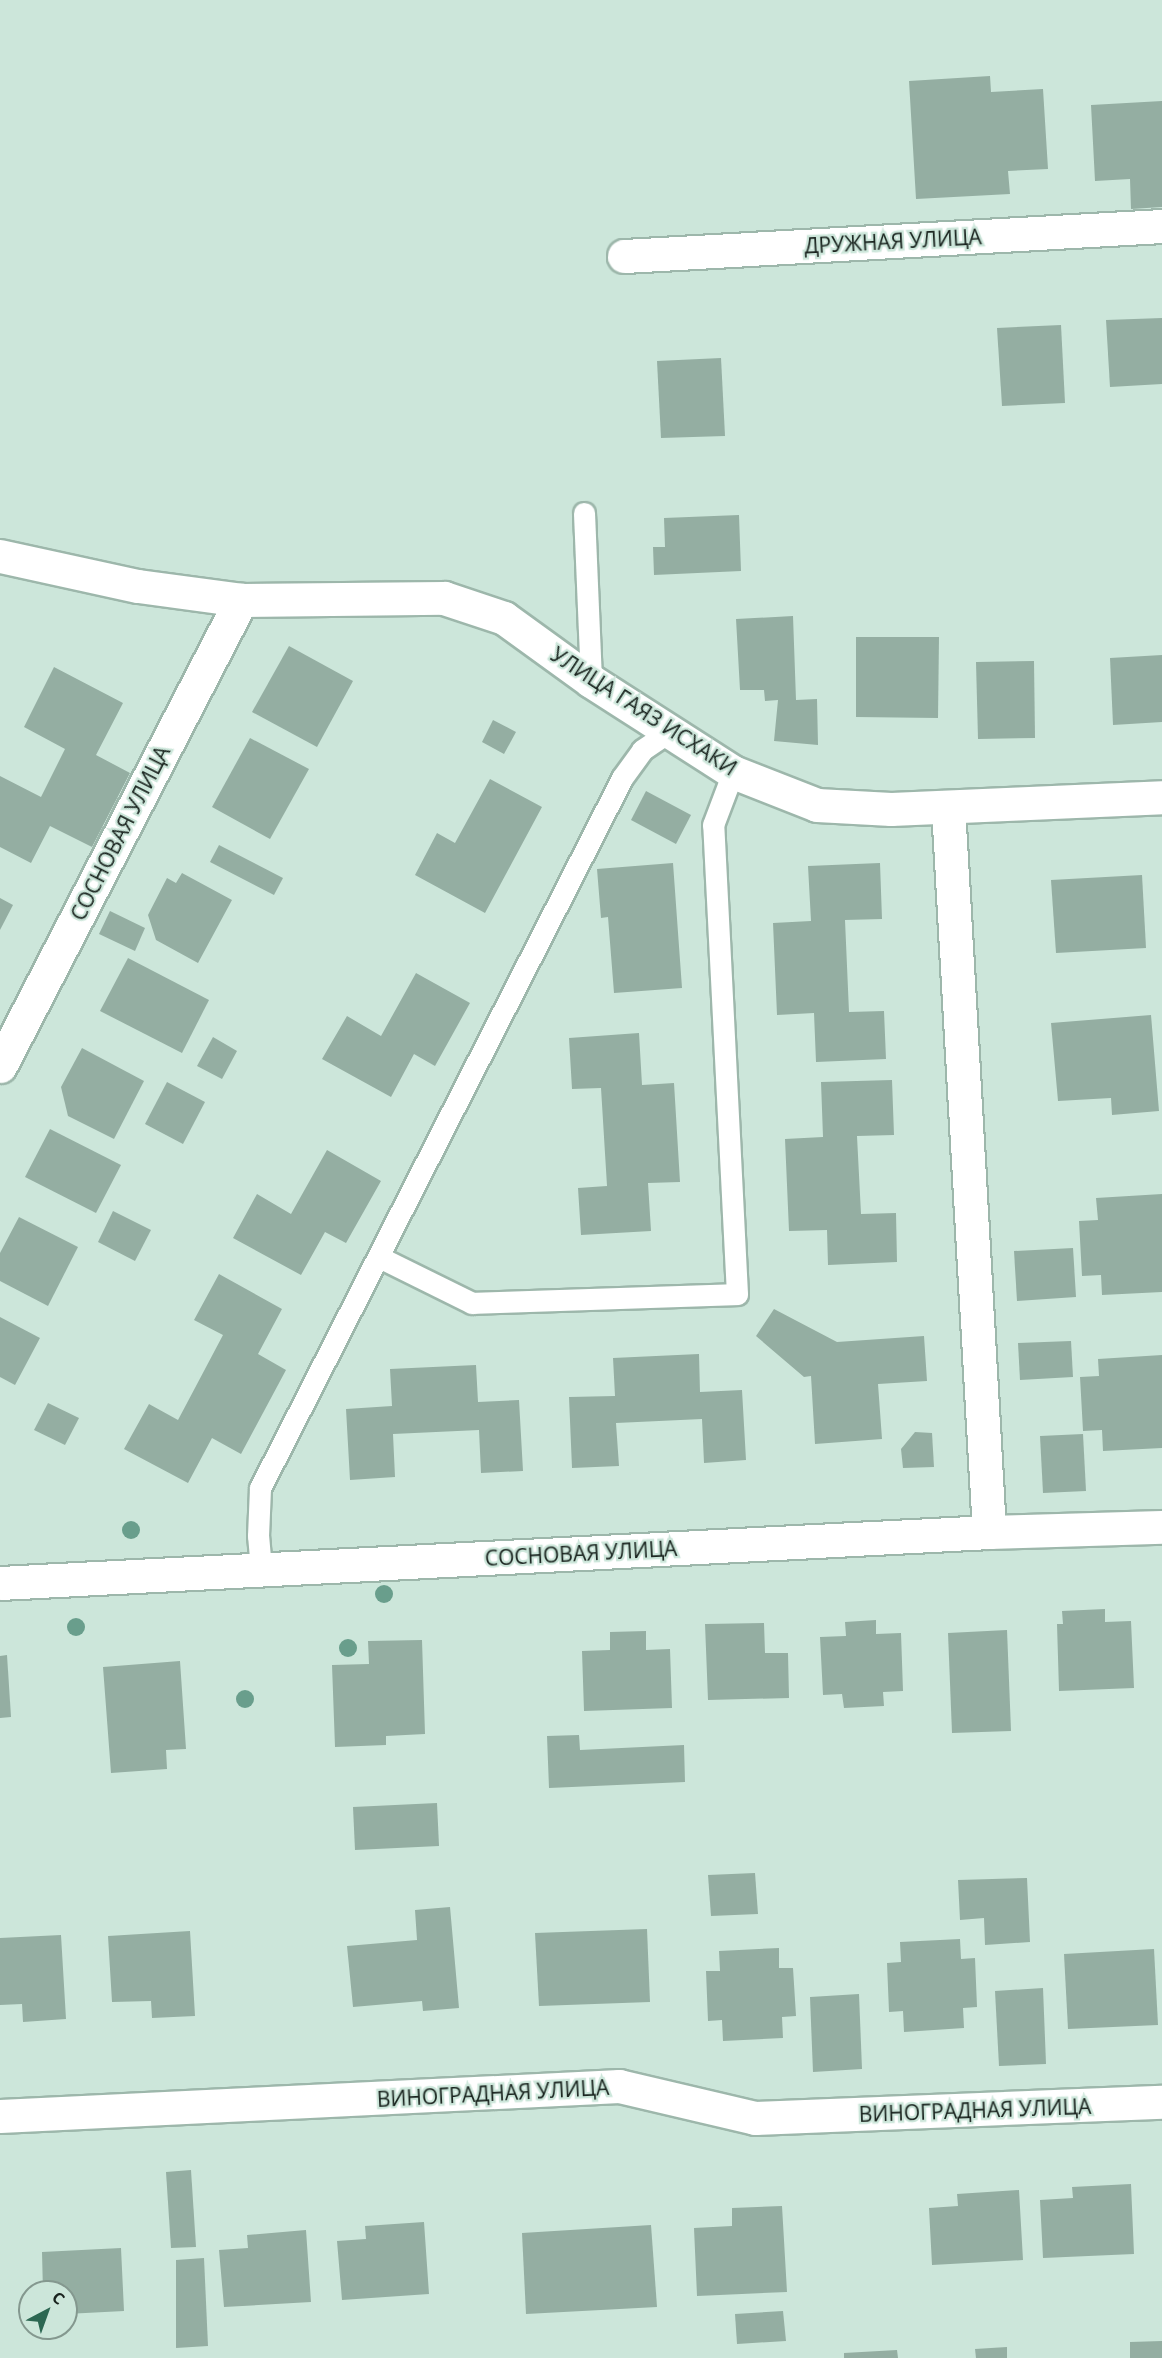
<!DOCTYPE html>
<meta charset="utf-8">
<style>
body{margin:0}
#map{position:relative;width:1162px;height:2358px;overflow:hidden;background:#cce6da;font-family:"Open Sans",sans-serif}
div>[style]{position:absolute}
.building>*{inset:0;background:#94aea2}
.roads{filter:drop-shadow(2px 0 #9db7ab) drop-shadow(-2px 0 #9db7ab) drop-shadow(0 2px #9db7ab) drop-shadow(0 -2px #9db7ab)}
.lane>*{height:21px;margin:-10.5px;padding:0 10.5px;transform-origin:10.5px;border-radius:10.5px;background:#fff}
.street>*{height:33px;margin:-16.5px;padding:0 16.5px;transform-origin:16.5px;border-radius:16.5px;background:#fff}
.trees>*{width:18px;height:18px;margin:-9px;border-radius:50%;background:#699e8c}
span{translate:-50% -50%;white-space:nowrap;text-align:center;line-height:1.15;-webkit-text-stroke:4.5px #cce6da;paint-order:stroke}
.street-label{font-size:21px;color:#19231e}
.north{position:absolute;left:18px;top:2280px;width:60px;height:60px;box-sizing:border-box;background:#cce6da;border:2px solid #84988f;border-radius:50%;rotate:41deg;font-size:16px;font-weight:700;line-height:24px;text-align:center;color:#19231e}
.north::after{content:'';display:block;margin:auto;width:21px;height:27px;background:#2c6752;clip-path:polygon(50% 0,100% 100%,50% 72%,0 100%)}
</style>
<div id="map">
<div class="building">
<div style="clip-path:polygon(990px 76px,991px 92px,1043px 89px,1048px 169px,1008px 171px,1010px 194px,916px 199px,909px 81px)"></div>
<div style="clip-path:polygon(1162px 101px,1162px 207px,1131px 209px,1130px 179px,1095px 181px,1091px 105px)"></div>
<div style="clip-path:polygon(1162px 318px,1162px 384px,1110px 387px,1106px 320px)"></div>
<div style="clip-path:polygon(1061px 325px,1065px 403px,1002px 406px,997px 328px)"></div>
<div style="clip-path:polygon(721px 358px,725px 436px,661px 438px,657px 361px)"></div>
<div style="clip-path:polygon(739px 515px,741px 571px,654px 575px,653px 547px,665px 547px,664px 518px)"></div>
<div style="clip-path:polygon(793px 616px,796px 700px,817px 699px,818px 745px,774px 741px,778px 700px,765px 701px,764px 690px,740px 690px,736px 619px)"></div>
<div style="clip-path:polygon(856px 637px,939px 637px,938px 718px,856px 717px)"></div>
<div style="clip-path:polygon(289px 646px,353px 681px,317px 747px,252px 712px)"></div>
<div style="clip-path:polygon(1162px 655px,1162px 722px,1113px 725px,1110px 658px)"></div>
<div style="clip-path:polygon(1034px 661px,1035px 738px,978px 739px,976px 662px)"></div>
<div style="clip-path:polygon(54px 667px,123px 703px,96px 755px,130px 773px,92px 847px,50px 826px,31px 863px,0 847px,0 776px,41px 797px,65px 749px,24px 727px)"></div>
<div style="clip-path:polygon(493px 720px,516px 732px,504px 754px,482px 742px)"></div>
<div style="clip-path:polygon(250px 738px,309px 769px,270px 839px,212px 807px)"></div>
<div style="clip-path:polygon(490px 779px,542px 807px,485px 913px,415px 875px,437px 833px,455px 843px)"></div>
<div style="clip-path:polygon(646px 791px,691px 815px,676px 844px,631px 820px)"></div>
<div style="clip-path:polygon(219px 845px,283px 878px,274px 895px,210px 862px)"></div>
<div style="clip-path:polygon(673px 863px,682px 988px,614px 993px,608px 917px,601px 918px,597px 869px)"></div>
<div style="clip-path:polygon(880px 863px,882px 919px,845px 920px,849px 1012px,884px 1011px,886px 1059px,816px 1062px,814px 1013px,777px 1015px,773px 923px,811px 921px,808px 866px)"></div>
<div style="clip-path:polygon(182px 873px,232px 900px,198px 963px,156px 940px,148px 915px,167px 878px,176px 883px)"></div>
<div style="clip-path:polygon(1142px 875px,1146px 948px,1056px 953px,1051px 880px)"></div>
<div style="clip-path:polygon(0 898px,13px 905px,0 930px)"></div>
<div style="clip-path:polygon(110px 911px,145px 928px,135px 951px,99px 934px)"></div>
<div style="clip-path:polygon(128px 958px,209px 1000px,182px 1053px,100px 1011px)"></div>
<div style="clip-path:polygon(416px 973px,470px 1003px,435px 1066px,414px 1054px,391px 1097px,322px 1059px,347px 1016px,381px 1036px)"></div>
<div style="clip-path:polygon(1151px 1015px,1159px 1111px,1112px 1115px,1111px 1098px,1058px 1101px,1051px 1023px)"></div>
<div style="clip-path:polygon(639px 1033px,642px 1085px,674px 1083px,680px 1182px,648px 1183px,651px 1231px,581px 1235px,578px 1188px,607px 1186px,601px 1088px,572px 1089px,569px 1038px)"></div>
<div style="clip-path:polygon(213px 1037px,237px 1051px,222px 1079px,197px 1066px)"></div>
<div style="clip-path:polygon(82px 1048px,144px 1081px,114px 1139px,68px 1116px,61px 1087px)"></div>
<div style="clip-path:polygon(892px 1080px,894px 1135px,857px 1136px,861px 1214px,896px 1213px,897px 1262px,828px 1265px,827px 1230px,789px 1231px,785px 1139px,823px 1137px,821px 1082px)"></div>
<div style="clip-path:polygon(167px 1082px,205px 1102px,183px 1144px,145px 1124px)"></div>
<div style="clip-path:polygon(50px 1129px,121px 1165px,96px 1213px,25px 1177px)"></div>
<div style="clip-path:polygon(327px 1150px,381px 1181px,346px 1243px,325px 1232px,301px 1275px,233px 1238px,257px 1194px,291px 1214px)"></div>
<div style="clip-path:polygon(1162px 1194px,1162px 1292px,1102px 1295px,1101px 1275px,1082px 1276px,1079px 1221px,1098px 1220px,1096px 1198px)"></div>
<div style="clip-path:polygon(113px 1211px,151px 1230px,135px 1261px,98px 1242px)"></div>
<div style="clip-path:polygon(19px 1217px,78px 1247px,48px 1306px,0 1281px,0 1253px)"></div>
<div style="clip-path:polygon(1073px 1248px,1076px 1297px,1017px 1301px,1014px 1251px)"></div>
<div style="clip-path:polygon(219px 1274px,282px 1309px,258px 1354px,286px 1370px,241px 1454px,212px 1438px,188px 1483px,124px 1449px,149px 1404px,178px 1420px,223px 1335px,194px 1320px)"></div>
<div style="clip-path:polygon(774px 1309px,837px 1342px,924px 1336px,927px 1381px,878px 1384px,882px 1439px,815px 1444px,811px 1376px,804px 1377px,756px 1336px)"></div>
<div style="clip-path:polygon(0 1317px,40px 1338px,15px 1385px,0 1377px)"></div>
<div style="clip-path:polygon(1071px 1341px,1073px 1377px,1020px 1380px,1018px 1343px)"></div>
<div style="clip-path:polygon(699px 1354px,700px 1392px,742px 1390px,746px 1460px,704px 1463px,702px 1419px,616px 1423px,619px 1466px,572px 1468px,569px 1397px,615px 1396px,613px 1358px)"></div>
<div style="clip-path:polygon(1162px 1355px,1162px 1448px,1103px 1451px,1102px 1430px,1083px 1431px,1080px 1377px,1099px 1376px,1098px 1359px)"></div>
<div style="clip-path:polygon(476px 1365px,478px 1402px,519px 1400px,523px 1471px,481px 1473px,479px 1430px,393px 1434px,395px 1477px,350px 1480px,346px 1409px,392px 1406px,390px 1369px)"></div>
<div style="clip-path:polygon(48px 1403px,79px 1418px,65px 1445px,34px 1430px)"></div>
<div style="clip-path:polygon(915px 1432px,932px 1433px,934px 1467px,903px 1468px,901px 1449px)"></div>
<div style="clip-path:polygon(1083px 1434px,1086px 1491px,1043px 1493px,1040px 1436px)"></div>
<div style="clip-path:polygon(1105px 1609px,1105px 1622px,1131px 1621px,1134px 1688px,1059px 1691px,1057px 1624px,1063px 1624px,1062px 1611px)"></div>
<div style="clip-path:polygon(876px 1620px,876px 1634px,901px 1633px,903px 1691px,883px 1692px,884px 1706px,844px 1708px,842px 1694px,823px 1695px,820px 1637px,846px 1636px,845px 1622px)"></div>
<div style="clip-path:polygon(764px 1623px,765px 1653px,788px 1653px,789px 1698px,708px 1700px,705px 1624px)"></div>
<div style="clip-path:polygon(1007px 1630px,1011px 1731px,952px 1733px,948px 1633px)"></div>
<div style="clip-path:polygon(646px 1631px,646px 1650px,670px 1649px,672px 1708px,584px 1711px,582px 1651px,610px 1650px,610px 1632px)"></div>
<div style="clip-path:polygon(422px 1640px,425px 1734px,386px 1736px,386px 1745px,335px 1747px,332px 1665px,369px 1664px,368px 1641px)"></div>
<div style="clip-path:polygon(7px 1655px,11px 1717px,0 1718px,0 1656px)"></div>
<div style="clip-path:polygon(180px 1661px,186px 1749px,166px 1750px,167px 1769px,111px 1773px,103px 1667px)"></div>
<div style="clip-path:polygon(579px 1735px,580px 1750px,684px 1745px,685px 1782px,549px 1788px,547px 1736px)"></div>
<div style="clip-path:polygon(437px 1803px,439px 1846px,355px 1850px,353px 1807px)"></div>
<div style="clip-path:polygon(755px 1873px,758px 1914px,711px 1916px,708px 1875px)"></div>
<div style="clip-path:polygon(1027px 1878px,1030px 1942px,985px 1945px,984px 1918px,960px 1920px,958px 1880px)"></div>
<div style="clip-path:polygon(450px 1907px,459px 2008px,423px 2011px,422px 2001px,353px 2007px,347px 1946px,417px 1940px,415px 1910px)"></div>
<div style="clip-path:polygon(647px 1929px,650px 2002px,539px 2006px,535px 1933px)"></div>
<div style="clip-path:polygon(190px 1931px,195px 2016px,152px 2018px,151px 2001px,112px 2002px,108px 1936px)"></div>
<div style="clip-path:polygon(61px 1935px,66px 2019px,23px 2022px,22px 2004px,0 2005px,0 1938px)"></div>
<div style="clip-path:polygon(960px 1939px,961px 1959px,975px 1958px,977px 2007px,963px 2008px,964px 2028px,904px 2032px,903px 2011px,889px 2012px,887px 1963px,901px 1962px,900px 1942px)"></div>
<div style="clip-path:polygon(779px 1948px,779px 1968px,793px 1968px,796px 2016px,782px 2017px,783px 2038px,723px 2041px,722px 2020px,708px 2021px,706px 1971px,720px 1971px,719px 1951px)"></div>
<div style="clip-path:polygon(1154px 1949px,1158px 2025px,1068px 2029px,1064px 1954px)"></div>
<div style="clip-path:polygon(1043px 1988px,1046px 2064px,999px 2066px,995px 1991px)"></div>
<div style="clip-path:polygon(859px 1994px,862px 2069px,813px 2072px,810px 1997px)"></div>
<div style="clip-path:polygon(191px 2170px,196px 2247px,171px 2248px,166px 2172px)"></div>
<div style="clip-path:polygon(1131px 2184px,1134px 2254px,1043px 2258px,1040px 2200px,1073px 2198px,1072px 2187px)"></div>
<div style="clip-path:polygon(1019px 2190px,1023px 2260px,932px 2265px,929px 2208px,958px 2206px,957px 2194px)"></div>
<div style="clip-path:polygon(782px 2206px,787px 2292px,697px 2296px,694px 2228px,732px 2226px,732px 2208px)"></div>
<div style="clip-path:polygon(424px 2222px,429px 2294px,342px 2300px,337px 2241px,366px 2239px,365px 2226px)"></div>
<div style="clip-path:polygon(651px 2225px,657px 2307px,526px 2314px,522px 2233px)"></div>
<div style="clip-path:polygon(306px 2230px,311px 2302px,224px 2307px,219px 2250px,248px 2248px,247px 2235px)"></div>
<div style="clip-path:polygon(121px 2248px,124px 2311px,66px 2314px,66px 2292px,43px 2292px,42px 2252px)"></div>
<div style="clip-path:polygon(204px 2258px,208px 2346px,176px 2348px,176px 2260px)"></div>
<div style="clip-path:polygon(783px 2311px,786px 2341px,737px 2344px,735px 2314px)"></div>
<div style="clip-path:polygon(1162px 2341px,1162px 2358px,1130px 2358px,1130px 2342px)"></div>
<div style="clip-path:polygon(1007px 2347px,1007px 2358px,976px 2358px,975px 2349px)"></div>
<div style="clip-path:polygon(897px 2350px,898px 2358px,844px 2358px,844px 2353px)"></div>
</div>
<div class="roads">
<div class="lane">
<div style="left:584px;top:513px;width:168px;rotate:87.6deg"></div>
<div style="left:379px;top:1257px;width:104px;rotate:26.3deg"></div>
<div style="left:472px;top:1303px;width:265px;rotate:-1.9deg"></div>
<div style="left:737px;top:1294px;width:470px;rotate:-92.9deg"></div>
<div style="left:713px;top:825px;width:57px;rotate:-69.3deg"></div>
<div style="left:261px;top:1569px;width:33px;rotate:-95deg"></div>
<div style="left:258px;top:1536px;width:48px;rotate:-87.6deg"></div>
<div style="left:260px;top:1488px;width:797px;rotate:-62.98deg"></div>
<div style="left:622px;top:778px;width:34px;rotate:-54deg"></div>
<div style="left:642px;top:750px;width:32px;rotate:-34deg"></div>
</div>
<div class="street">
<div style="left:624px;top:256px;width:539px;rotate:-3.19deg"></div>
<div style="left:0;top:556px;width:141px;rotate:12.3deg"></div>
<div style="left:138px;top:586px;width:104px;rotate:7.7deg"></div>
<div style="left:241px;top:600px;width:203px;rotate:-0.6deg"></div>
<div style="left:444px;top:598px;width:63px;rotate:18.4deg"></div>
<div style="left:504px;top:618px;width:107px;rotate:35.9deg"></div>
<div style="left:591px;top:681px;width:169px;rotate:32.7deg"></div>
<div style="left:733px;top:772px;width:90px;rotate:21.4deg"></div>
<div style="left:817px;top:805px;width:74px;rotate:3.1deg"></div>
<div style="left:891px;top:809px;width:271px;rotate:-2.5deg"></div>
<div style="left:948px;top:807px;width:726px;rotate:86.76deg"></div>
<div style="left:0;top:1066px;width:525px;rotate:-62.65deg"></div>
<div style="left:0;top:1583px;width:990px;rotate:-2.95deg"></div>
<div style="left:989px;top:1532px;width:173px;rotate:-1.7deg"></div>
<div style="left:0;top:2116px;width:620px;rotate:-2.77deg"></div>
<div style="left:619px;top:2086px;width:140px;rotate:13.2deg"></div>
<div style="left:755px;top:2118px;width:407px;rotate:-2.3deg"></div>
</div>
</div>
<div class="trees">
<div style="left:131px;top:1530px"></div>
<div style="left:384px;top:1594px"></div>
<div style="left:76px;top:1627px"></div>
<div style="left:348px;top:1648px"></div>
<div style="left:245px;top:1699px"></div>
</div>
<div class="street-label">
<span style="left:893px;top:241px;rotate:-3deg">ДРУЖНАЯ УЛИЦА</span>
<span style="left:644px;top:711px;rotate:33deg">УЛИЦА ГАЯЗ ИСХАКИ</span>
<span style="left:120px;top:833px;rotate:-63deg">СОСНОВАЯ УЛИЦА</span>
<span style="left:581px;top:1553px;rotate:-3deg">СОСНОВАЯ УЛИЦА</span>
<span style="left:493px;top:2093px;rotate:-3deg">ВИНОГРАДНАЯ УЛИЦА</span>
<span style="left:975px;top:2110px;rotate:-2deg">ВИНОГРАДНАЯ УЛИЦА</span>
</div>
<div class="north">С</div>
</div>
